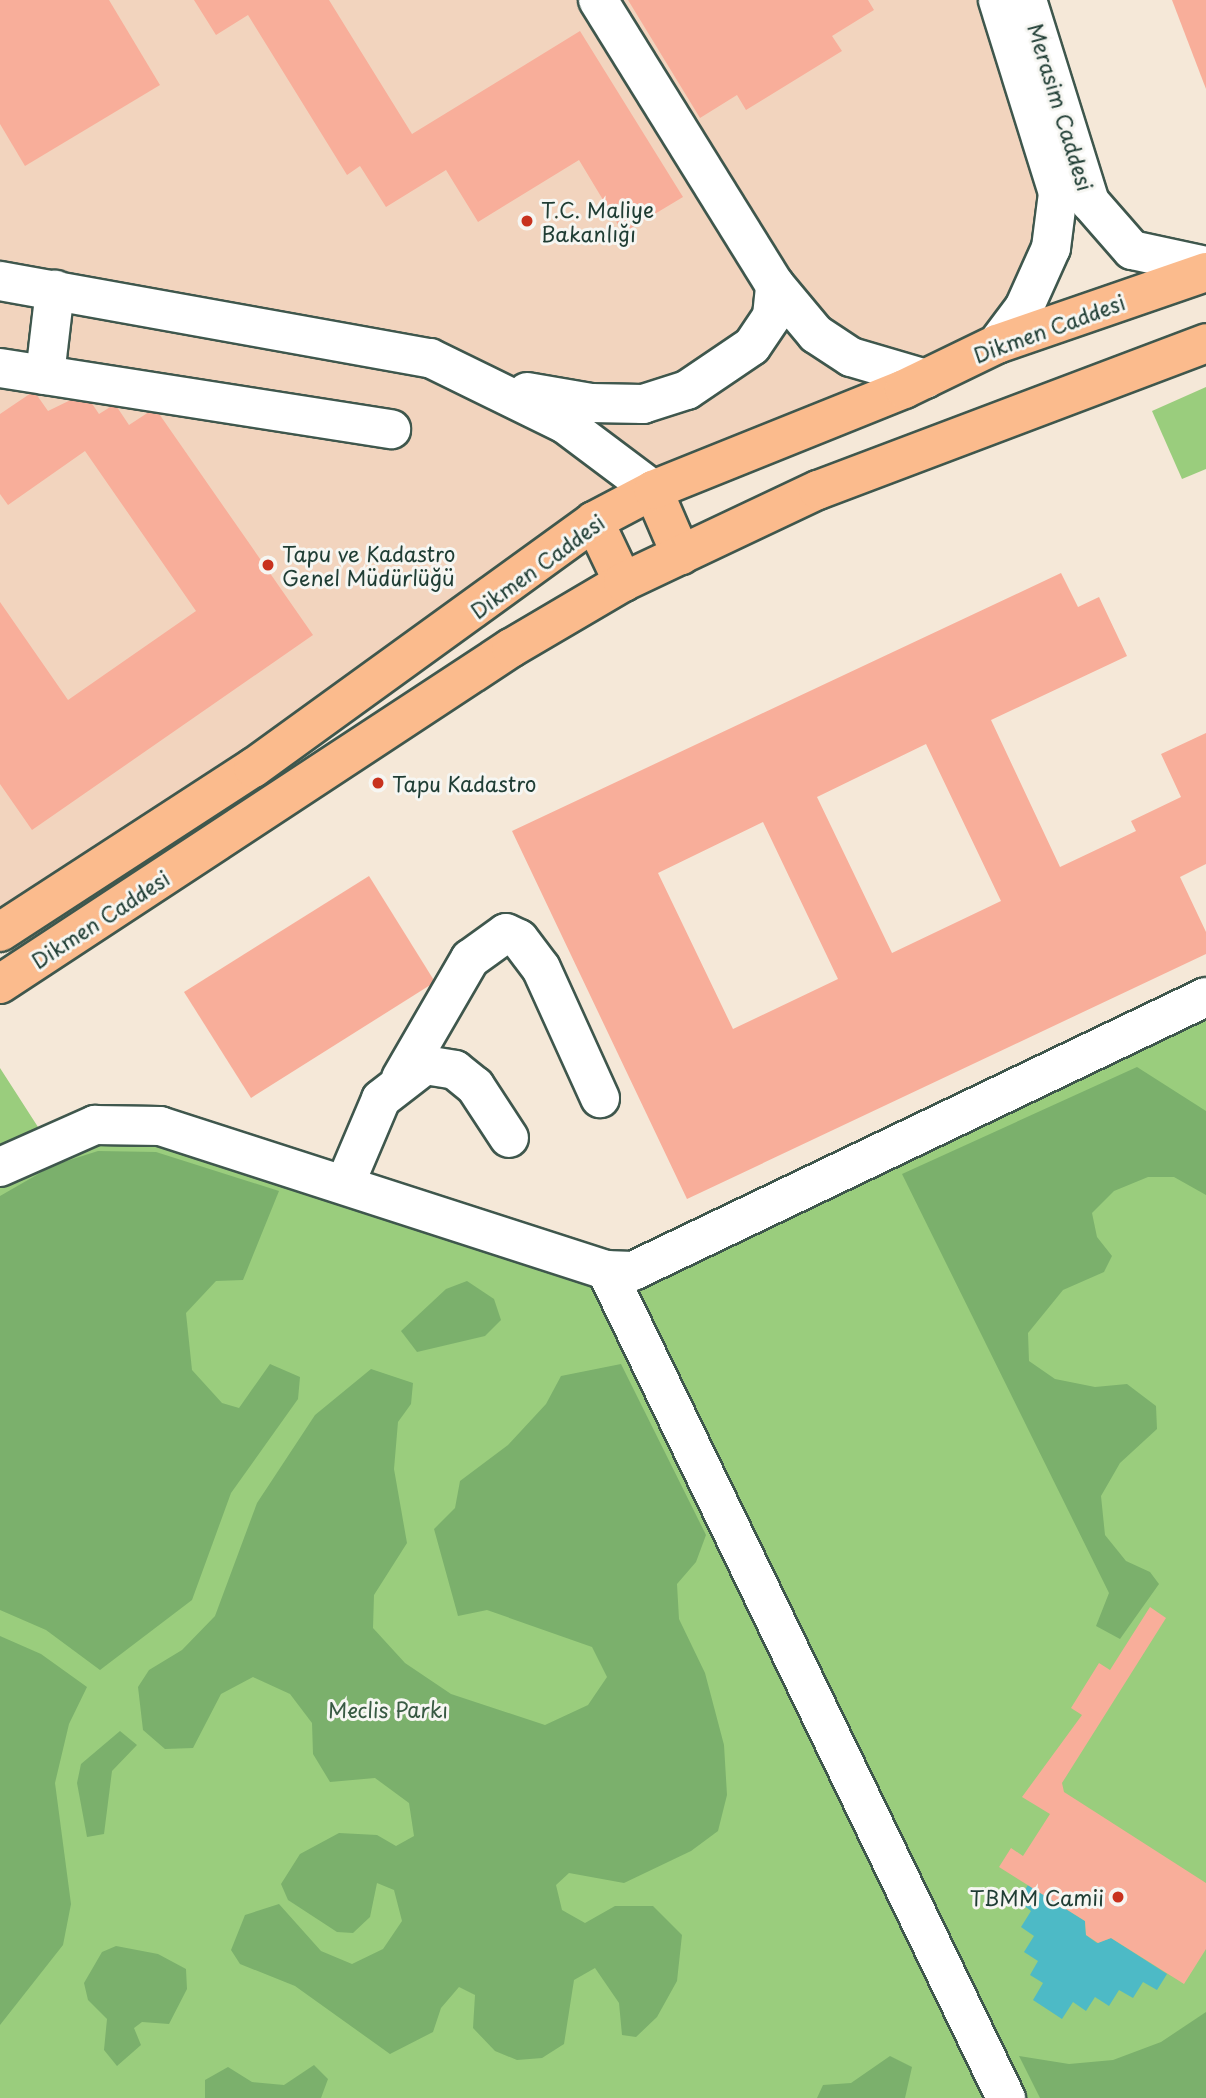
<!DOCTYPE html>
<meta charset="utf-8">
<style>
body{margin:0}
#map{position:relative;width:1206px;height:2098px;overflow:hidden;background:#f5e8d8;font-family:"Playpen Sans",sans-serif}
div>[style]{position:absolute}
.built>*{inset:0;background:#f2d4be}
.green>*{inset:0;background:#9acd7d}
.forest>*{inset:0;background:#7bb06c}
.water>*{inset:0;background:#4dbac6}
.building>*{inset:0;background:#f8ae9a}
.roads{filter:drop-shadow(2px 0 #3f574d) drop-shadow(-2px 0 #3f574d) drop-shadow(0 2px #3f574d) drop-shadow(0 -2px #3f574d)}
.minor>*{height:38px;margin:-19px;padding:0 19px;transform-origin:19px;border-radius:19px;background:#fff}
.major>*{height:38px;margin:-19px;padding:0 19px;transform-origin:19px;border-radius:19px;background:#fbbb8d}
.dots>*{width:19px;height:19px;translate:-50% -50%;box-sizing:border-box;border:4px solid #f6f6f2;border-radius:50%}
span{translate:-50% -50%;white-space:nowrap;text-align:center;line-height:1.15;-webkit-text-stroke:6px #f6f6f2;paint-order:stroke}
.street-label{font-size:21px;color:#1f3d34}
.poi-label{font-size:21px;color:#1f3d34}
.left{translate:0 -50%;text-align:left}
.right{translate:-100% -50%;text-align:right}
.park-label{font-size:21px;color:#385a43}
</style>
<div id="map">
<div class="built">
<div style="clip-path:polygon(0 0,998px 0,1058px 193px,997px 343px,653px 490px,0 932px)"></div>
</div>
<div class="green">
<div style="clip-path:polygon(1206px 387px,1206px 469px,1182px 479px,1152px 411px)"></div>
<div style="clip-path:polygon(1206px 997px,1206px 2098px,0 2098px,0 1068px,47px 1141px,95px 1125px,606px 1270px)"></div>
</div>
<div class="forest">
<div style="clip-path:polygon(1137px 1067px,1206px 1111px,1206px 1195px,1174px 1177px,1148px 1177px,1114px 1191px,1092px 1213px,1097px 1237px,1112px 1256px,1104px 1272px,1063px 1290px,1028px 1333px,1029px 1361px,1055px 1379px,1095px 1387px,1127px 1384px,1156px 1406px,1157px 1429px,1120px 1463px,1101px 1496px,1105px 1535px,1126px 1561px,1150px 1572px,1159px 1584px,1120px 1639px,1096px 1626px,1109px 1593px,902px 1174px)"></div>
<div style="clip-path:polygon(98px 1151px,156px 1152px,279px 1191px,243px 1280px,216px 1281px,186px 1313px,192px 1370px,222px 1403px,239px 1408px,270px 1364px,300px 1377px,298px 1399px,231px 1493px,192px 1600px,100px 1670px,46px 1630px,0 1610px,0 1196px,54px 1165px)"></div>
<div style="clip-path:polygon(467px 1281px,494px 1299px,501px 1320px,485px 1336px,417px 1352px,401px 1331px,446px 1289px)"></div>
<div style="clip-path:polygon(621px 1364px,706px 1535px,696px 1562px,677px 1584px,679px 1619px,705px 1673px,724px 1745px,727px 1795px,718px 1831px,691px 1851px,624px 1883px,569px 1873px,556px 1885px,562px 1910px,585px 1923px,615px 1906px,653px 1906px,682px 1935px,677px 1981px,657px 2017px,636px 2037px,622px 2035px,619px 2003px,595px 1968px,574px 1980px,564px 2044px,542px 2058px,517px 2060px,495px 2051px,473px 2028px,475px 1995px,459px 1987px,441px 2008px,433px 2032px,390px 2054px,295px 1986px,240px 1964px,231px 1950px,245px 1915px,279px 1904px,321px 1951px,352px 1964px,383px 1949px,402px 1921px,394px 1890px,377px 1883px,370px 1917px,353px 1933px,337px 1932px,288px 1900px,281px 1884px,300px 1854px,339px 1833px,377px 1835px,396px 1846px,414px 1836px,409px 1803px,375px 1778px,330px 1782px,313px 1754px,312px 1723px,290px 1694px,253px 1677px,221px 1694px,193px 1748px,165px 1749px,143px 1730px,138px 1687px,149px 1670px,182px 1650px,215px 1616px,257px 1503px,315px 1415px,371px 1369px,413px 1383px,411px 1404px,398px 1422px,394px 1469px,407px 1543px,374px 1595px,373px 1628px,405px 1663px,451px 1694px,545px 1725px,588px 1705px,607px 1677px,592px 1647px,487px 1610px,458px 1616px,434px 1529px,455px 1508px,460px 1481px,508px 1445px,546px 1404px,561px 1376px)"></div>
<div style="clip-path:polygon(0 1636px,41px 1654px,87px 1687px,69px 1724px,55px 1783px,71px 1904px,63px 1945px,0 2025px)"></div>
<div style="clip-path:polygon(120px 1731px,137px 1745px,112px 1771px,104px 1834px,87px 1837px,77px 1783px,81px 1764px)"></div>
<div style="clip-path:polygon(116px 1946px,158px 1954px,186px 1969px,187px 1989px,169px 2024px,142px 2022px,134px 2028px,141px 2045px,117px 2066px,104px 2050px,107px 2019px,88px 2000px,84px 1983px,102px 1952px)"></div>
<div style="clip-path:polygon(1206px 2012px,1206px 2098px,1040px 2098px,1019px 2056px,1069px 2064px,1113px 2060px,1161px 2042px)"></div>
<div style="clip-path:polygon(890px 2056px,912px 2067px,905px 2098px,817px 2098px,823px 2085px,851px 2083px)"></div>
<div style="clip-path:polygon(314px 2065px,328px 2079px,321px 2098px,205px 2098px,205px 2080px,228px 2067px,252px 2082px,284px 2085px)"></div>
</div>
<div class="water">
<div style="clip-path:polygon(1028px 1885px,1085px 1921px,1086px 1935px,1097px 1943px,1111px 1938px,1167px 1974px,1157px 1990px,1143px 1982px,1133px 1998px,1119px 1990px,1109px 2006px,1095px 1997px,1086px 2011px,1073px 2002px,1062px 2019px,1033px 2000px,1043px 1983px,1030px 1975px,1038px 1961px,1024px 1952px,1034px 1936px,1021px 1927px,1031px 1911px,1018px 1901px)"></div>
</div>
<div class="building">
<div style="clip-path:polygon(0 0,109px 0,160px 85px,25px 166px,0 124px)"></div>
<div style="clip-path:polygon(194px 0,329px 0,412px 134px,580px 31px,683px 197px,623px 233px,579px 160px,478px 222px,446px 170px,386px 207px,360px 166px,347px 175px,248px 15px,216px 35px)"></div>
<div style="clip-path:polygon(628px 0,868px 0,874px 10px,832px 36px,842px 51px,746px 110px,737px 95px,700px 118px)"></div>
<div style="clip-path:polygon(1172px 0,1206px 0,1206px 89px)"></div>
<div style="clip-path:polygon(34px 391px,48px 411px,85px 393px,99px 414px,115px 404px,129px 425px,155px 408px,313px 635px,32px 830px,0 784px,0 602px,68px 700px,196px 611px,85px 451px,8px 505px,0 494px,0 414px)"></div>
<div style="clip-path:polygon(evenodd,1061px 573px,1078px 607px,1099px 597px,1127px 656px,991px 720px,1060px 867px,1136px 831px,1131px 821px,1181px 797px,1161px 754px,1206px 733px,1206px 864px,1180px 877px,1206px 932px,1206px 954px,687px 1199px,512px 831px,1061px 573px,926px 744px,1001px 901px,892px 953px,817px 797px,926px 744px,1061px 573px,763px 822px,838px 979px,733px 1029px,658px 873px,763px 822px)"></div>
<div style="clip-path:polygon(369px 876px,435px 982px,251px 1098px,184px 992px)"></div>
<div style="clip-path:polygon(1150px 1607px,1166px 1618px,1062px 1783px,1064px 1792px,1206px 1883px,1206px 1949px,1184px 1984px,1111px 1938px,1098px 1943px,1086px 1935px,1085px 1921px,999px 1867px,1011px 1848px,1023px 1856px,1050px 1814px,1022px 1797px,1082px 1715px,1071px 1708px,1099px 1663px,1110px 1670px)"></div>
</div>
<div class="roads">
<div class="minor">
<div style="left:598px;top:0;width:335px;rotate:58.2deg"></div>
<div style="left:775px;top:285px;width:64px;rotate:50.1deg"></div>
<div style="left:816px;top:334px;width:42px;rotate:33.3deg"></div>
<div style="left:851px;top:357px;width:78px;rotate:16.3deg"></div>
<div style="left:1027px;top:0;width:212px;rotate:72.7deg"></div>
<div style="left:1090px;top:202px;width:64px;rotate:48.8deg"></div>
<div style="left:1132px;top:250px;width:76px;rotate:12.2deg"></div>
<div style="left:0;top:281px;width:437px;rotate:10.2deg"></div>
<div style="left:430px;top:358px;width:150px;rotate:26.1deg"></div>
<div style="left:565px;top:424px;width:110px;rotate:36.9deg"></div>
<div style="left:997px;top:344px;width:45px;rotate:-53.1deg"></div>
<div style="left:1024px;top:308px;width:66px;rotate:-65.8deg"></div>
<div style="left:1051px;top:248px;width:55px;rotate:-82.7deg"></div>
<div style="left:1058px;top:193px;width:202px;rotate:-107.3deg"></div>
<div style="left:0;top:368px;width:396px;rotate:8.9deg"></div>
<div style="left:45px;top:375px;width:86px;rotate:-83.3deg"></div>
<div style="left:527px;top:392px;width:65px;rotate:9.8deg"></div>
<div style="left:591px;top:403px;width:52px;rotate:1.1deg"></div>
<div style="left:643px;top:404px;width:46px;rotate:-17.7deg"></div>
<div style="left:687px;top:390px;width:78px;rotate:-34.1deg"></div>
<div style="left:752px;top:346px;width:36px;rotate:-56deg"></div>
<div style="left:772px;top:316px;width:31px;rotate:-84deg"></div>
<div style="left:401px;top:1078px;width:138px;rotate:-59.9deg"></div>
<div style="left:470px;top:959px;width:44px;rotate:-35.8deg"></div>
<div style="left:506px;top:933px;width:14px;rotate:25deg"></div>
<div style="left:519px;top:939px;width:36px;rotate:53deg"></div>
<div style="left:541px;top:968px;width:143px;rotate:65.6deg"></div>
<div style="left:0;top:1167px;width:104px;rotate:-23.9deg"></div>
<div style="left:95px;top:1125px;width:65px;rotate:0.9deg"></div>
<div style="left:160px;top:1126px;width:469px;rotate:17.9deg"></div>
<div style="left:606px;top:1270px;width:27px;rotate:2deg"></div>
<div style="left:633px;top:1271px;width:635px;rotate:-25.56deg"></div>
<div style="left:345px;top:1184px;width:92px;rotate:-67deg"></div>
<div style="left:381px;top:1099px;width:56px;rotate:-37.7deg"></div>
<div style="left:425px;top:1065px;width:30px;rotate:9deg"></div>
<div style="left:455px;top:1070px;width:26px;rotate:39deg"></div>
<div style="left:475px;top:1086px;width:62px;rotate:56.8deg"></div>
<div style="left:606px;top:1270px;width:920px;rotate:64.22deg"></div>
</div>
<div class="major">
<div style="left:653px;top:490px;width:71px;rotate:66.7deg"></div>
<div style="left:594px;top:521px;width:68px;rotate:64.6deg"></div>
<div style="left:0;top:932px;width:302px;rotate:-33deg"></div>
<div style="left:253px;top:768px;width:421px;rotate:-35.9deg"></div>
<div style="left:594px;top:521px;width:67px;rotate:-27.7deg"></div>
<div style="left:653px;top:490px;width:271px;rotate:-21.9deg"></div>
<div style="left:904px;top:389px;width:103px;rotate:-25.8deg"></div>
<div style="left:997px;top:344px;width:221px;rotate:-19deg"></div>
<div style="left:0;top:984px;width:612px;rotate:-33.33deg"></div>
<div style="left:511px;top:648px;width:130px;rotate:-30.5deg"></div>
<div style="left:623px;top:582px;width:216px;rotate:-25.3deg"></div>
<div style="left:818px;top:490px;width:415px;rotate:-20.7deg"></div>
</div>
</div>
<div class="dots">
<div style="left:527px;top:221px;background:#c8321e"></div>
<div style="left:268px;top:565px;background:#c8321e"></div>
<div style="left:378px;top:783px;background:#c8321e"></div>
<div style="left:1118px;top:1897px;background:#c8321e"></div>
</div>
<div class="street-label">
<span style="left:1061px;top:107px;rotate:73deg">Merasim Caddesi</span>
<span style="left:1049px;top:328px;rotate:-20deg">Dikmen Caddesi</span>
<span style="left:537px;top:566px;rotate:-36deg">Dikmen Caddesi</span>
<span style="left:100px;top:919px;rotate:-33deg">Dikmen Caddesi</span>
</div>
<div class="poi-label">
<span class="left" style="left:541px;top:221px">T.C. Maliye<br>Bakanlığı</span>
<span class="left" style="left:282px;top:565px">Tapu ve Kadastro<br>Genel Müdürlüğü</span>
<span class="left" style="left:392px;top:783px">Tapu Kadastro</span>
<span class="right" style="left:1104px;top:1897px">TBMM Camii</span>
</div>
<div class="park-label">
<span style="left:388px;top:1709px">Meclis Parkı</span>
</div>
</div>
